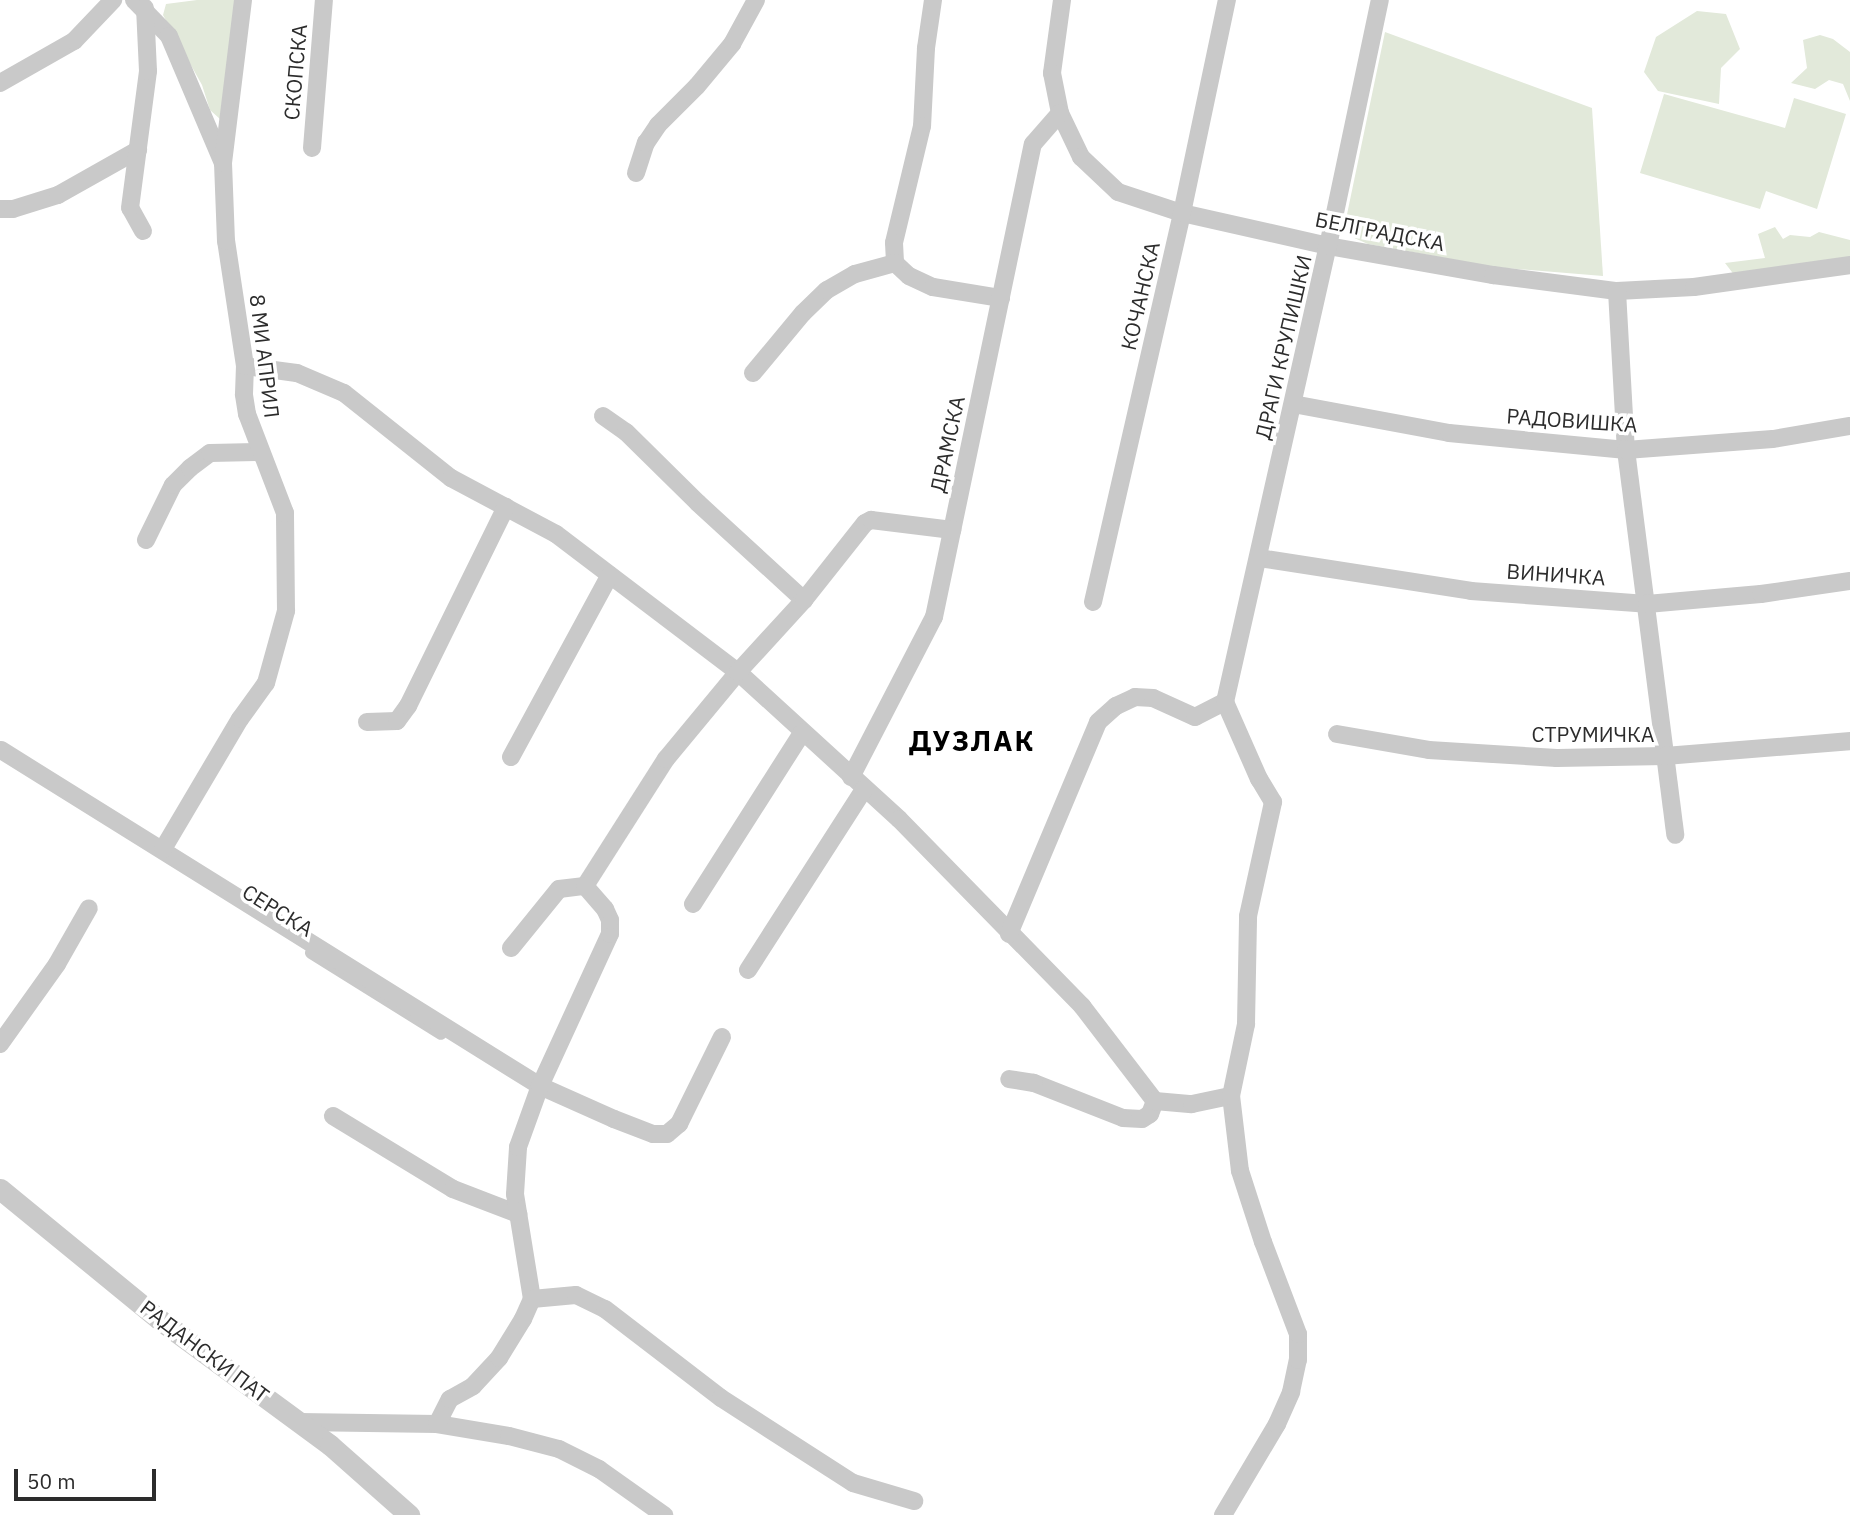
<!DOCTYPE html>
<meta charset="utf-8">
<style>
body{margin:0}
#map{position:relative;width:1850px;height:1515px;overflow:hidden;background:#fff;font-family:"IBM Plex Sans",sans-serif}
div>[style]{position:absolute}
.green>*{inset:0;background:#e2e9da}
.pedestrian>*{height:12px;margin:-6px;padding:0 6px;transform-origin:6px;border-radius:6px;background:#c9c9c9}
.minor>*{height:18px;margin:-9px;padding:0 9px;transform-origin:9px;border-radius:9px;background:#c9c9c9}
.tertiary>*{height:21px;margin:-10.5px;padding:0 10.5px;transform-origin:10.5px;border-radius:10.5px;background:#c9c9c9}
span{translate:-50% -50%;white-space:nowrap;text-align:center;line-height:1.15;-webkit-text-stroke:7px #fff;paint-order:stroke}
.street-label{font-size:21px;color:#2c2c2c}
.district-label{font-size:28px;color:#000;font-weight:700;letter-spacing:2px}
.scale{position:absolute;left:14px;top:1469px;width:142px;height:32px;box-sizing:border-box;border:4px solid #2c2c2c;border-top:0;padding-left:9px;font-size:21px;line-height:24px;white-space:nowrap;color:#2c2c2c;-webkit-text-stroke:5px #fff;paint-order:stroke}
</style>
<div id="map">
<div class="green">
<div style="clip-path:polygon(197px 0,235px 0,220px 119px,210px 110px,202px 85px,163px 15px,166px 4px)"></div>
<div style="clip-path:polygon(1697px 11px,1726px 14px,1740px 49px,1721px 68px,1719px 104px,1658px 91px,1644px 72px,1656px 37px)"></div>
<div style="clip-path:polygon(1385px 32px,1592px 108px,1603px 276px,1494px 267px,1368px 244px,1352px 237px,1345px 224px)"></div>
<div style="clip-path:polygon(1820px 35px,1833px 39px,1850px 52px,1850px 101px,1843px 84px,1829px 80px,1815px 89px,1791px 83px,1807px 68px,1803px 40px)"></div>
<div style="clip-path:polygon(1664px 94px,1785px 128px,1794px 98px,1846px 114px,1817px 209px,1766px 191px,1760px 209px,1640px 173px)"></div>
<div style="clip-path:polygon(1775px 227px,1783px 239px,1790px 235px,1810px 237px,1819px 232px,1850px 240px,1850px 257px,1735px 276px,1725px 263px,1765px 258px,1758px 234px)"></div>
</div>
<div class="pedestrian">
<div style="left:311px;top:953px;width:153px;rotate:31.9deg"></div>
</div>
<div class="minor">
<div style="left:134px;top:0;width:50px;rotate:45.8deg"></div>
<div style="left:169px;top:36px;width:138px;rotate:67deg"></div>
<div style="left:933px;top:0;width:49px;rotate:98.3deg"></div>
<div style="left:926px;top:48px;width:78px;rotate:92.9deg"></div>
<div style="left:922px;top:126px;width:120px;rotate:103.5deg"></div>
<div style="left:894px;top:243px;width:20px;rotate:87deg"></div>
<div style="left:895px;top:263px;width:19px;rotate:43deg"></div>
<div style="left:909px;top:276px;width:26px;rotate:25deg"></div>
<div style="left:933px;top:287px;width:69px;rotate:9.2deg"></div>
<div style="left:1062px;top:0;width:74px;rotate:97.8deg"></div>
<div style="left:1052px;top:73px;width:41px;rotate:78.7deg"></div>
<div style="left:1060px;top:113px;width:49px;rotate:64.5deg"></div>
<div style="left:1081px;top:157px;width:51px;rotate:43.4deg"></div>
<div style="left:1118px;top:192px;width:67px;rotate:18.2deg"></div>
<div style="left:1182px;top:213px;width:150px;rotate:12.7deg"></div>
<div style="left:1328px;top:246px;width:168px;rotate:10deg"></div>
<div style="left:1493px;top:275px;width:125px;rotate:7.4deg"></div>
<div style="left:1617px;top:291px;width:77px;rotate:-3deg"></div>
<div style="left:1694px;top:287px;width:158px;rotate:-8deg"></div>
<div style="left:0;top:83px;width:85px;rotate:-29.6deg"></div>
<div style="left:74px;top:41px;width:57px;rotate:-46.4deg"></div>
<div style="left:312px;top:148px;width:148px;rotate:-85.4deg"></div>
<div style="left:636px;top:173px;width:32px;rotate:-72deg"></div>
<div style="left:646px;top:143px;width:22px;rotate:-56deg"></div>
<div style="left:658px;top:125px;width:55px;rotate:-45deg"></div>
<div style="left:697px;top:86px;width:55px;rotate:-50.2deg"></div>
<div style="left:732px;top:44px;width:50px;rotate:-61.4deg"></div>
<div style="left:0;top:209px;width:13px"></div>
<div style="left:13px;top:209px;width:47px;rotate:-17.3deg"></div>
<div style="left:58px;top:195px;width:92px;rotate:-29.4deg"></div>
<div style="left:143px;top:231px;width:26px;rotate:-119deg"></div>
<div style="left:130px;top:208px;width:138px;rotate:-82.5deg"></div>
<div style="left:148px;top:71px;width:63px;rotate:-92.7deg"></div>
<div style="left:1617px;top:291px;width:159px;rotate:86.8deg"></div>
<div style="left:1626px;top:450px;width:388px;rotate:82.7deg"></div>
<div style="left:245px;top:366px;width:52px;rotate:7.7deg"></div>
<div style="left:297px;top:373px;width:51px;rotate:23.1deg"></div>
<div style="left:344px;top:393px;width:137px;rotate:38.5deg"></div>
<div style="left:451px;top:478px;width:119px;rotate:28.1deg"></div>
<div style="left:556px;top:534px;width:228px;rotate:37.2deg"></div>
<div style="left:738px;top:672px;width:218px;rotate:42.4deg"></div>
<div style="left:899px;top:819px;width:262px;rotate:45.6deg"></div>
<div style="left:1082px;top:1006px;width:120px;rotate:52.5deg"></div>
<div style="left:1155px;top:1101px;width:14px;rotate:111deg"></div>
<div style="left:1150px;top:1114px;width:9px;rotate:148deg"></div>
<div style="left:1142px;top:1119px;width:19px;rotate:-177deg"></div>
<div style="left:1123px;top:1118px;width:96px;rotate:-158.5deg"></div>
<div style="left:1034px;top:1083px;width:25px;rotate:-171deg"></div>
<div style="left:753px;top:373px;width:78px;rotate:-50.2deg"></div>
<div style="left:803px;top:313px;width:33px;rotate:-44deg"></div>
<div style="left:827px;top:290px;width:32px;rotate:-30deg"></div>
<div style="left:855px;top:274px;width:41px;rotate:-15.4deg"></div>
<div style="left:1293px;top:404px;width:159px;rotate:10.5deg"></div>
<div style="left:1449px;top:433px;width:178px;rotate:5.5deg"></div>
<div style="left:1626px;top:450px;width:147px;rotate:-4.3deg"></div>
<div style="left:1773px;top:439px;width:78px;rotate:-9.6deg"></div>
<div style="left:603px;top:416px;width:28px;rotate:35deg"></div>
<div style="left:626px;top:432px;width:101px;rotate:44.6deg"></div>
<div style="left:698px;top:503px;width:144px;rotate:42.5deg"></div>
<div style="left:146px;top:540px;width:61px;rotate:-63.9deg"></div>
<div style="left:173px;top:485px;width:24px;rotate:-45deg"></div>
<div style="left:190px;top:468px;width:25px;rotate:-37deg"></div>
<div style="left:210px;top:453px;width:50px;rotate:-1.1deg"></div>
<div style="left:1259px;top:558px;width:215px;rotate:8.8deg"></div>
<div style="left:1471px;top:591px;width:176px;rotate:4.2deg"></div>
<div style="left:1647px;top:604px;width:114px;rotate:-5deg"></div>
<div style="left:1761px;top:594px;width:90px;rotate:-8.3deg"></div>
<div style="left:1093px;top:602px;width:399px;rotate:-77.1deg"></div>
<div style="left:1182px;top:213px;width:218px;rotate:-78.1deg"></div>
<div style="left:1225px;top:702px;width:467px;rotate:-77.3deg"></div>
<div style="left:1328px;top:246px;width:251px;rotate:-78.1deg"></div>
<div style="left:367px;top:722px;width:30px;rotate:-2deg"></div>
<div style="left:397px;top:721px;width:19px;rotate:-54deg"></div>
<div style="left:408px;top:706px;width:222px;rotate:-63.8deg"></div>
<div style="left:1337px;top:734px;width:93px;rotate:9.9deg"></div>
<div style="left:1429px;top:750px;width:128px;rotate:3.6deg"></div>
<div style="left:1557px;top:758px;width:108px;rotate:-1.1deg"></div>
<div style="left:1665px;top:756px;width:186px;rotate:-4.6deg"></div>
<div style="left:1px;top:750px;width:635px;rotate:31.94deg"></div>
<div style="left:540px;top:1086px;width:81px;rotate:24deg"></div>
<div style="left:614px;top:1119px;width:42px;rotate:21deg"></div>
<div style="left:653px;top:1134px;width:14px"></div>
<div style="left:667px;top:1134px;width:16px;rotate:-40deg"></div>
<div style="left:679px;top:1124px;width:97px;rotate:-63.7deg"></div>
<div style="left:511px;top:757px;width:207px;rotate:-61.5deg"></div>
<div style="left:851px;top:777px;width:180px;rotate:-62.6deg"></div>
<div style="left:934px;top:617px;width:483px;rotate:-78.2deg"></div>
<div style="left:1033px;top:144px;width:41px;rotate:-48.9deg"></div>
<div style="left:163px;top:849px;width:151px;rotate:-59.4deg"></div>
<div style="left:240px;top:719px;width:44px;rotate:-54.2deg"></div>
<div style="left:266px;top:683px;width:75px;rotate:-74.5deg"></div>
<div style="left:286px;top:611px;width:98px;rotate:-90.6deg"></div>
<div style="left:285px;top:513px;width:106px;rotate:-111deg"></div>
<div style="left:247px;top:414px;width:20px;rotate:-99deg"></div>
<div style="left:244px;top:394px;width:28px;rotate:-88deg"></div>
<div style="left:245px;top:366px;width:126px;rotate:-98.6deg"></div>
<div style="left:226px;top:241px;width:78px;rotate:-92.2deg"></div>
<div style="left:223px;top:163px;width:164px;rotate:-83deg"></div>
<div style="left:693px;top:904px;width:203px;rotate:-57.5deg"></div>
<div style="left:1009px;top:934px;width:230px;rotate:-67.2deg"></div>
<div style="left:1098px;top:722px;width:24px;rotate:-42deg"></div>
<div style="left:1116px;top:706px;width:21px;rotate:-25deg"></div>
<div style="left:1135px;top:697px;width:18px;rotate:3deg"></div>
<div style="left:1153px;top:698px;width:46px;rotate:24.3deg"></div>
<div style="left:1195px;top:717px;width:34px;rotate:-27deg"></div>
<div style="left:511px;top:948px;width:76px;rotate:-50.9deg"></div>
<div style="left:559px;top:889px;width:26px;rotate:-7deg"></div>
<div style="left:585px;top:886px;width:151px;rotate:-57.5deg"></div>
<div style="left:666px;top:759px;width:113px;rotate:-50.4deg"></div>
<div style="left:738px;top:672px;width:98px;rotate:-47.5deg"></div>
<div style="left:804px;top:600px;width:98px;rotate:-51.6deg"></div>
<div style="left:865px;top:523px;width:7px;rotate:-27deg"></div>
<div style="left:871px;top:520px;width:82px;rotate:7deg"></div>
<div style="left:748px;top:970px;width:215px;rotate:-57.3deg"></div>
<div style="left:0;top:1044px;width:98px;rotate:-54.5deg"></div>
<div style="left:57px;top:964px;width:64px;rotate:-60.3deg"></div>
<div style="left:1155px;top:1101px;width:37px;rotate:5deg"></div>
<div style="left:1192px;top:1104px;width:40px;rotate:-12deg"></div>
<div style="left:333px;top:1116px;width:140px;rotate:31.3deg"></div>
<div style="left:453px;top:1189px;width:70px;rotate:21deg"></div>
<div style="left:532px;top:1299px;width:106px;rotate:-99.2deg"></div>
<div style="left:515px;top:1194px;width:47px;rotate:-86.3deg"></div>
<div style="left:518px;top:1147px;width:65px;rotate:-70.2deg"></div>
<div style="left:540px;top:1086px;width:167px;rotate:-65.3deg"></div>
<div style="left:610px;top:934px;width:14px;rotate:-90deg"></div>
<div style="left:610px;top:920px;width:12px;rotate:-114deg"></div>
<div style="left:605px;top:909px;width:30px;rotate:-131deg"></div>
<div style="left:299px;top:1422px;width:138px;rotate:0.8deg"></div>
<div style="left:437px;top:1424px;width:73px;rotate:9.5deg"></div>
<div style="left:509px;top:1436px;width:52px;rotate:14.6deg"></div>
<div style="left:559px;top:1449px;width:45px;rotate:26.6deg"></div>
<div style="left:599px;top:1469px;width:80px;rotate:35.3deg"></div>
<div style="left:437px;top:1424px;width:28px;rotate:-63deg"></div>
<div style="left:450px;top:1399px;width:26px;rotate:-29deg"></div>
<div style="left:473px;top:1386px;width:38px;rotate:-47deg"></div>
<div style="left:499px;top:1358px;width:46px;rotate:-58.4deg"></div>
<div style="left:523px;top:1319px;width:22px;rotate:-66deg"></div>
<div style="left:532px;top:1299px;width:44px;rotate:-5.2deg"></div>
<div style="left:576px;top:1295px;width:32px;rotate:26deg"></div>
<div style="left:605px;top:1309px;width:146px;rotate:37.5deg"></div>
<div style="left:721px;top:1398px;width:157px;rotate:32.8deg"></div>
<div style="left:853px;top:1483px;width:64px;rotate:16.4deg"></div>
<div style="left:1223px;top:1515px;width:106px;rotate:-59.3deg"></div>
<div style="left:1277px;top:1424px;width:35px;rotate:-66deg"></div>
<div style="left:1291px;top:1392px;width:33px;rotate:-78deg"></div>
<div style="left:1298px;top:1360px;width:26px;rotate:-90deg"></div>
<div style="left:1298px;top:1334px;width:98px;rotate:-110.8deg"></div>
<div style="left:1263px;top:1242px;width:75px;rotate:-107.9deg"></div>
<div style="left:1240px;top:1171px;width:76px;rotate:-96.8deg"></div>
<div style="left:1231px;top:1096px;width:74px;rotate:-78.2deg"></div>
<div style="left:1246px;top:1024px;width:108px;rotate:-88.9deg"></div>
<div style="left:1248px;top:916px;width:117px;rotate:-77.6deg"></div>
<div style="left:1273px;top:802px;width:27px;rotate:-121deg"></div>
<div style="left:1259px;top:779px;width:84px;rotate:-113.8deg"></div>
</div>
<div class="tertiary">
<div style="left:0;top:1189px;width:207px;rotate:39.3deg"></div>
<div style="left:160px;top:1320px;width:211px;rotate:36.3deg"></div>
<div style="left:330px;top:1445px;width:106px;rotate:41.5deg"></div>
</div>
<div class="street-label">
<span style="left:295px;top:72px;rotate:-85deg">СКОПСКА</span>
<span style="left:1380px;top:231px;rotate:11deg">БЕЛГРАДСКА</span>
<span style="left:1140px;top:296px;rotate:-77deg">КОЧАНСКА</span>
<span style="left:1283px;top:347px;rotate:-77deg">ДРАГИ КРУПИШКИ</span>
<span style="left:265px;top:356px;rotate:83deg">8 МИ АПРИЛ</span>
<span style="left:1572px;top:420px;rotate:4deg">РАДОВИШКА</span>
<span style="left:947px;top:444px;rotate:-78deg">ДРАМСКА</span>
<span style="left:1556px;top:574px;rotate:4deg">ВИНИЧКА</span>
<span style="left:1593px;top:734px">СТРУМИЧКА</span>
<span style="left:278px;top:910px;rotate:32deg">СЕРСКА</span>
<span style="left:205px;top:1351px;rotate:37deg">РАДАНСКИ ПАТ</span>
</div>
<div class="district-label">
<span style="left:972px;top:741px">ДУЗЛАК</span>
</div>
<div class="scale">50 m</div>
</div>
